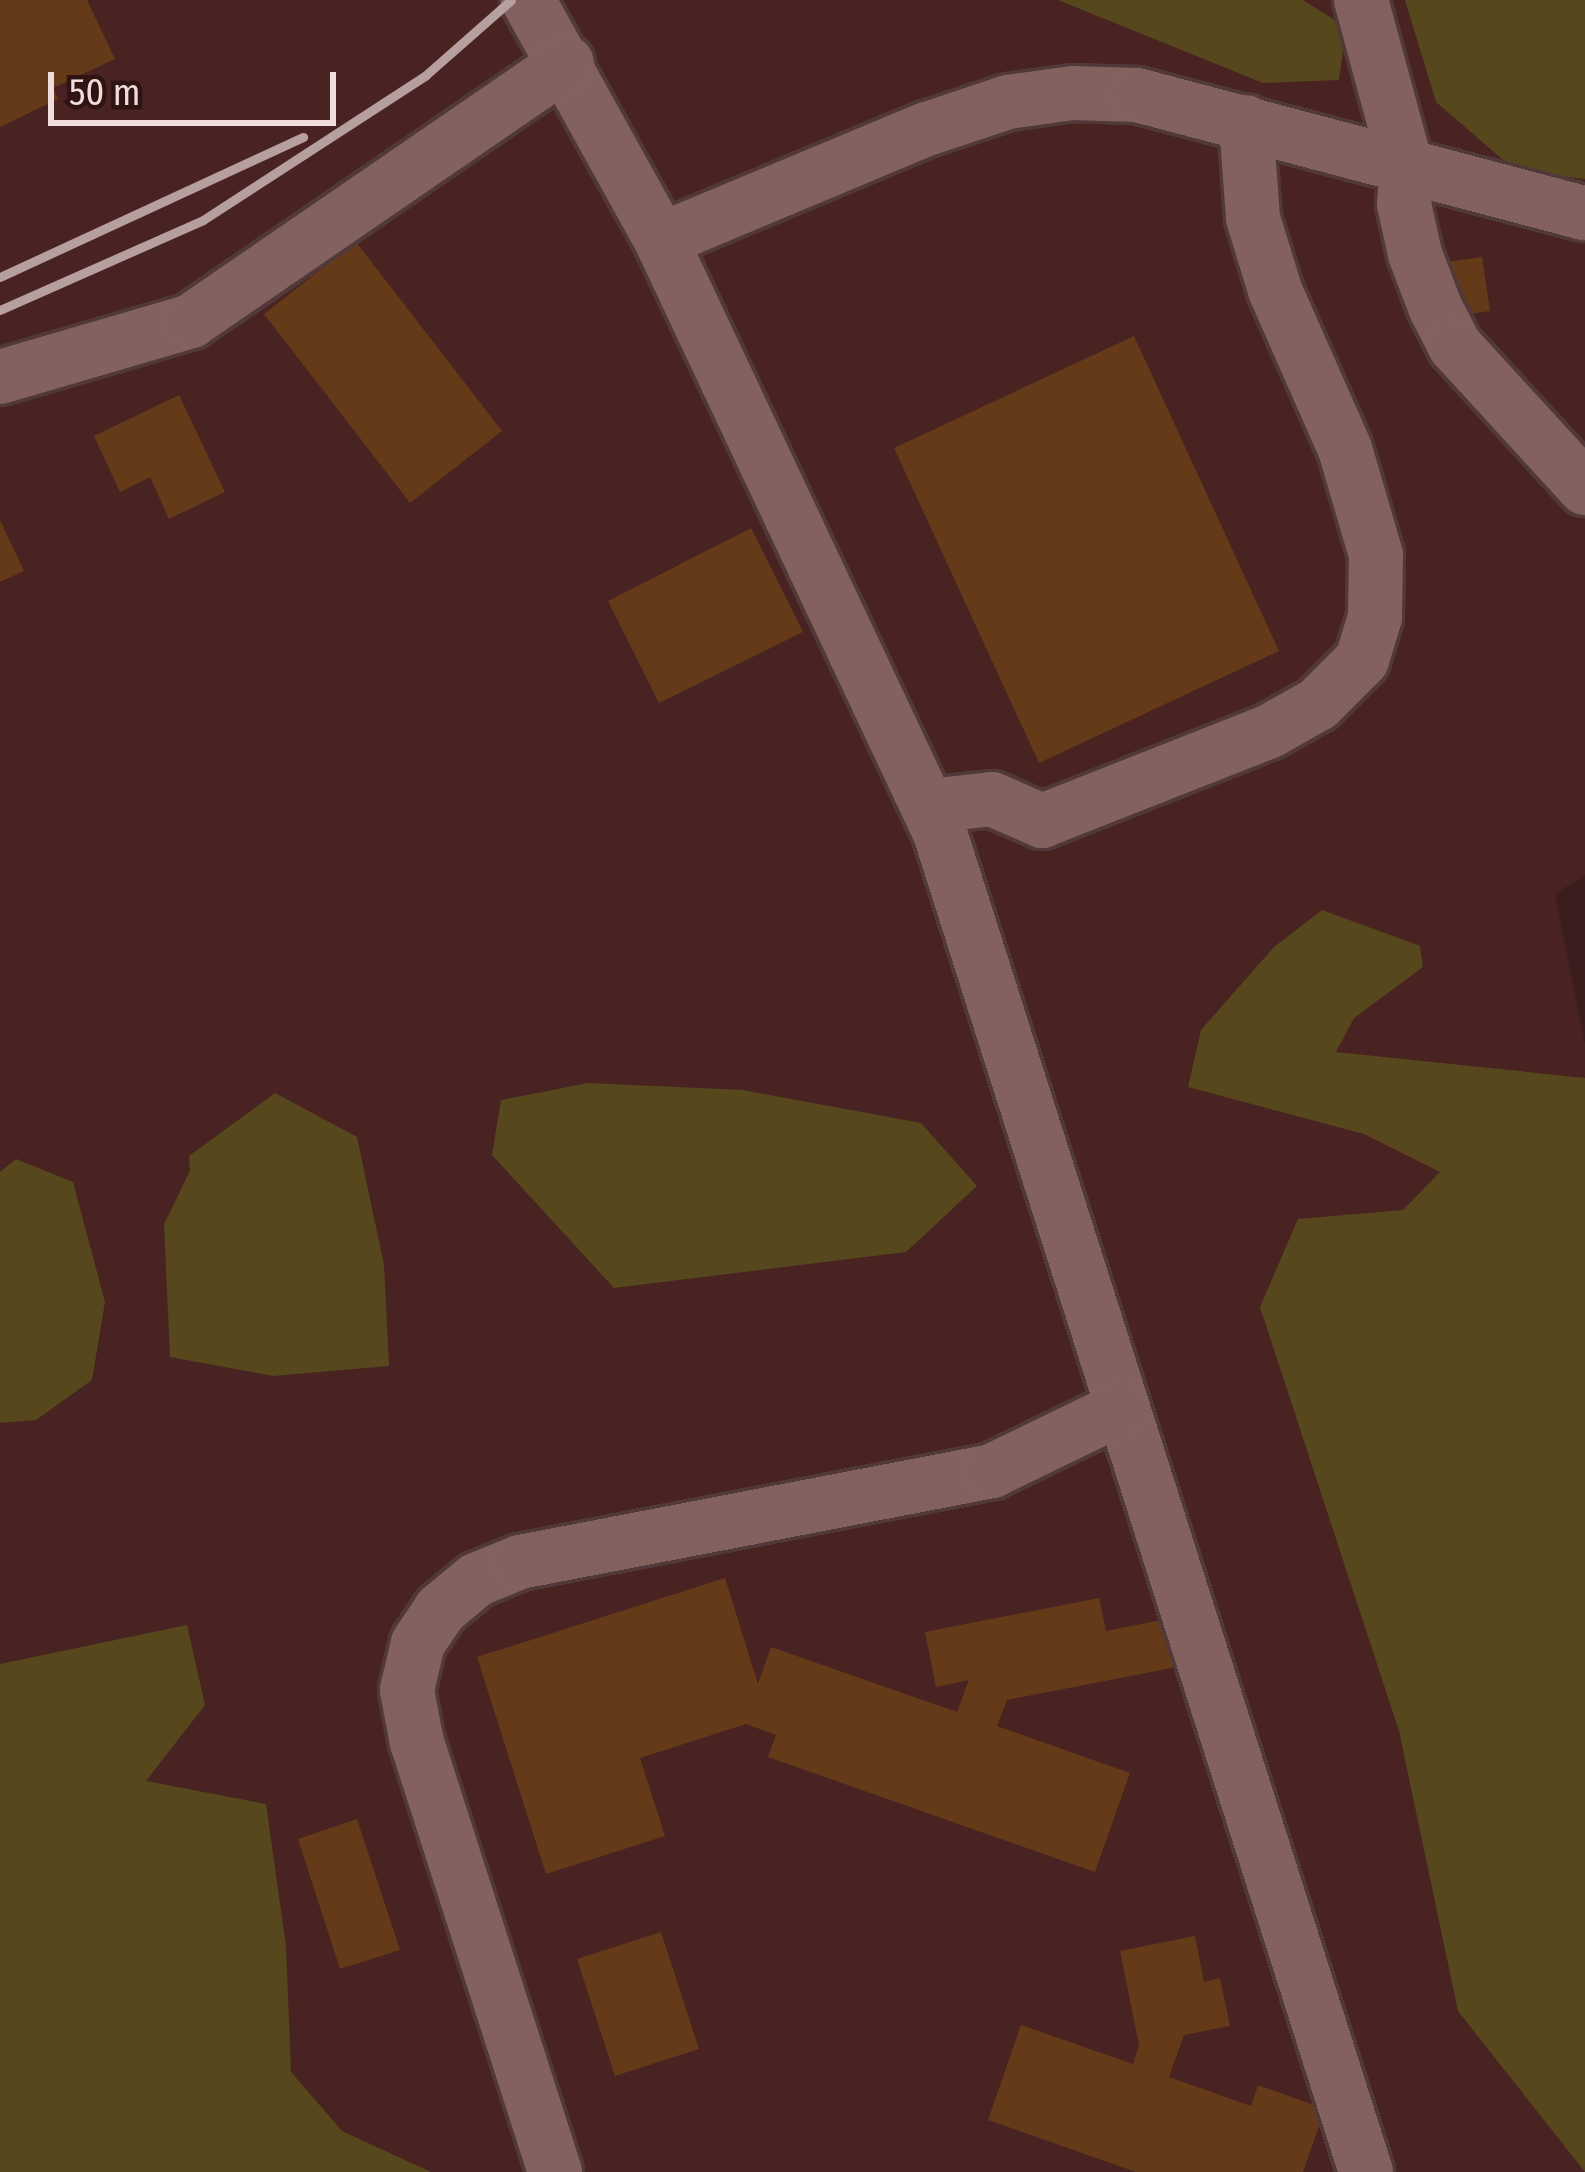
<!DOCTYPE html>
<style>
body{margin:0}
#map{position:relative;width:1585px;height:2172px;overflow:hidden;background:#3a1d1c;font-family:"Fira Sans Condensed",sans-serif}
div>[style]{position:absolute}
.built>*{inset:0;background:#482322}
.green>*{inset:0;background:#56471d}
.building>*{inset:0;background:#643a19}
.roads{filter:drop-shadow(3px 0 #523939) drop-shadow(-3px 0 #523939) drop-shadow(0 3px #523939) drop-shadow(0 -3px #523939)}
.minor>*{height:54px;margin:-27px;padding:0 27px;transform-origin:27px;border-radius:27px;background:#83615f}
.rail>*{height:9px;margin:-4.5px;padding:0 4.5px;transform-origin:4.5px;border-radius:4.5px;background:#b69f9e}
span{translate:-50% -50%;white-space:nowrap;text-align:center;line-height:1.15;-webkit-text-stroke:9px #2f1413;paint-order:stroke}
.scale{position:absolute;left:48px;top:72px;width:288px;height:54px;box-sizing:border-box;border:6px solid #f0dcda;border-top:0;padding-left:15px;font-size:36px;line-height:42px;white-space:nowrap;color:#f0dcda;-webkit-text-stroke:9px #2f1413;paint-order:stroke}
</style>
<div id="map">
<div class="built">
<div style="clip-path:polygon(0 0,1585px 0,1585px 875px,1555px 894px,1585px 1044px,1585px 2172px,0 2172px)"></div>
</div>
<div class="green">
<div style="clip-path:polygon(1058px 0,1303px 0,1346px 27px,1339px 80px,1263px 83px)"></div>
<div style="clip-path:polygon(1405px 0,1585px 0,1585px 179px,1516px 171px,1436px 102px)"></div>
<div style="clip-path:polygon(1322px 910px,1420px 946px,1423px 967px,1354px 1018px,1336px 1052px,1585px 1078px,1585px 2172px,1458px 2011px,1399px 1731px,1260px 1307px,1298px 1219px,1403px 1210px,1440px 1172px,1364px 1134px,1188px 1087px,1201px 1030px,1274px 947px)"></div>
<div style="clip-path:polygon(588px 1083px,743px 1090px,921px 1123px,977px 1186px,906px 1252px,614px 1288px,492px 1155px,501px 1100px)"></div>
<div style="clip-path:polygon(275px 1093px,357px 1137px,384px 1265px,389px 1366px,273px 1376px,170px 1357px,164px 1224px,190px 1171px,189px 1156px)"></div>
<div style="clip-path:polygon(16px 1159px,73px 1182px,105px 1302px,92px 1380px,36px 1420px,0 1423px,0 1172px)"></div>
<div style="clip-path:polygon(187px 1625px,205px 1705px,146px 1781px,266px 1804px,286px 1946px,291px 2072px,342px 2131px,431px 2172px,0 2172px,0 1664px)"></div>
</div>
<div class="building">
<div style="clip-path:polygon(0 0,87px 0,115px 59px,53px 88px,58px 99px,0 127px)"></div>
<div style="clip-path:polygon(356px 242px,502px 431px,410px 503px,264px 314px)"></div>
<div style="clip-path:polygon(1482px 257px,1490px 311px,1448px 317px,1440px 263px)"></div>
<div style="clip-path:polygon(1134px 336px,1279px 651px,1039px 763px,894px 448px)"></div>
<div style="clip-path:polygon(179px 395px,225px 492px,169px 519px,150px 477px,120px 492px,94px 436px)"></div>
<div style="clip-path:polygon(0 520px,24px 571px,0 582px)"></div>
<div style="clip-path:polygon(751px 528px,803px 632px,659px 703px,608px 601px)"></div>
<div style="clip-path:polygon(725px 1578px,758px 1684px,771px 1647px,957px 1712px,969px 1680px,936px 1687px,925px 1632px,1099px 1598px,1106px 1631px,1177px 1617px,1187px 1665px,1007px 1700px,997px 1726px,1130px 1773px,1095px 1872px,768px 1757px,776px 1735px,746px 1724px,640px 1758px,665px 1836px,546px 1874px,477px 1657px)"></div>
<div style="clip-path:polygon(357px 1819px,400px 1950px,340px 1969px,298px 1839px)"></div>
<div style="clip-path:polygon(661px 1932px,699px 2049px,615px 2076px,577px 1959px)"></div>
<div style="clip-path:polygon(1195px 1936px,1204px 1982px,1220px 1978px,1230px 2026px,1184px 2035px,1169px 2077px,1251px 2106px,1258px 2085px,1325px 2109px,1303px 2172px,1136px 2172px,988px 2120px,1021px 2025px,1133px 2064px,1139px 2045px,1120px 1951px)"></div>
</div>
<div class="roads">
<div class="minor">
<div style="left:528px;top:0;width:274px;rotate:61deg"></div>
<div style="left:661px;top:240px;width:655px;rotate:64.8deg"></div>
<div style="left:940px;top:833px;width:1405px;rotate:72.35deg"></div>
<div style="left:1361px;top:0;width:175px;rotate:74.8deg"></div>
<div style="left:1407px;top:169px;width:35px;rotate:95deg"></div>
<div style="left:1404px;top:204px;width:51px;rotate:77.6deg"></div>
<div style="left:1415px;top:254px;width:57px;rotate:69.3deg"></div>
<div style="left:1435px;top:307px;width:44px;rotate:62.9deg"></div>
<div style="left:1455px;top:346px;width:193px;rotate:47.5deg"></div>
<div style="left:661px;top:240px;width:288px;rotate:-22.7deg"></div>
<div style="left:927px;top:129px;width:85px;rotate:-18.4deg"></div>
<div style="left:1008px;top:102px;width:65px;rotate:-8deg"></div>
<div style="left:1072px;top:93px;width:65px;rotate:1.8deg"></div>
<div style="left:1137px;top:95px;width:463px;rotate:14.8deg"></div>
<div style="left:0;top:377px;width:199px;rotate:-16.3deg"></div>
<div style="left:191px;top:321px;width:456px;rotate:-34.5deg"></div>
<div style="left:928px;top:806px;width:64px;rotate:-6.2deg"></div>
<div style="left:992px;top:799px;width:55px;rotate:23.7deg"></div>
<div style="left:1042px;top:821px;width:245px;rotate:-21.5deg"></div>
<div style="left:1270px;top:731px;width:55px;rotate:-29.4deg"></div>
<div style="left:1318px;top:704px;width:62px;rotate:-45deg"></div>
<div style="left:1362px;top:660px;width:45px;rotate:-73.2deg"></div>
<div style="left:1375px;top:617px;width:62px;rotate:-89.1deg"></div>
<div style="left:1376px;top:555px;width:110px;rotate:-106.3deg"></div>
<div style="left:1345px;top:449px;width:174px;rotate:-113.8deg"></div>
<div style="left:1275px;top:290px;width:75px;rotate:-107deg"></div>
<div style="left:1253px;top:218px;width:96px;rotate:-94.2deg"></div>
<div style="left:555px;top:2172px;width:451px;rotate:-107.8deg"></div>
<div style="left:417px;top:1743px;width:54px;rotate:-100.7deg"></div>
<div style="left:407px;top:1690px;width:48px;rotate:-76.8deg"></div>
<div style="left:418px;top:1643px;width:40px;rotate:-56deg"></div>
<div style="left:440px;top:1610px;width:47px;rotate:-39.8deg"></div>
<div style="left:476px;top:1580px;width:48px;rotate:-22.2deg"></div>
<div style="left:520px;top:1562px;width:481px;rotate:-10.9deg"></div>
<div style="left:992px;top:1471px;width:144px;rotate:-25.9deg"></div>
</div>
</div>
<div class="rail">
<div style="left:0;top:277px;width:334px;rotate:-24.8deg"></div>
<div style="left:0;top:310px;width:222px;rotate:-23.9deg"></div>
<div style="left:203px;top:220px;width:266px;rotate:-33deg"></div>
<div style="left:426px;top:75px;width:113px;rotate:-41.4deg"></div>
</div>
<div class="scale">50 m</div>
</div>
